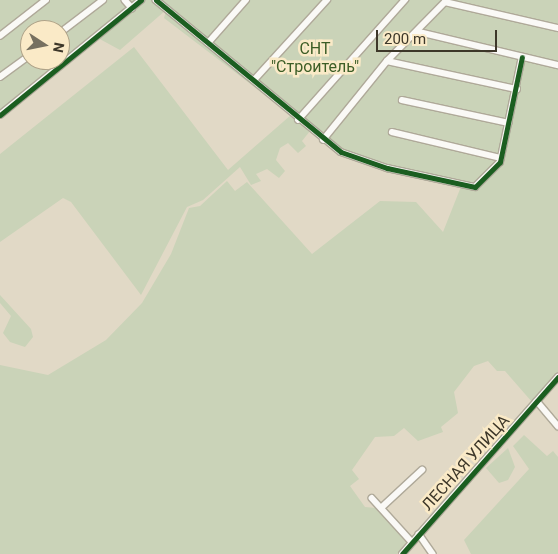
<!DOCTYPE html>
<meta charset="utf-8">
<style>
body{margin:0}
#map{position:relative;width:558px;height:554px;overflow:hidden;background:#e1d9c6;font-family:Roboto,sans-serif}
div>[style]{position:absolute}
.green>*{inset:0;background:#cad3b8}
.roads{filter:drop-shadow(1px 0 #afa999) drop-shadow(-1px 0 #afa999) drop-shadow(0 1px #afa999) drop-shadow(0 -1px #afa999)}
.minor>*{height:5.5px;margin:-2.75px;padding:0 2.75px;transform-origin:2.75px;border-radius:2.75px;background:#faf9f6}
.cycleway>*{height:5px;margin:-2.5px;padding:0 2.5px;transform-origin:2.5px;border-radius:2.5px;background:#1b5e20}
span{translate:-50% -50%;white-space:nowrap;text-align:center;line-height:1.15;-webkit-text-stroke:5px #faeac7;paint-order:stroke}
.park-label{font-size:16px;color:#3c5d26}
.street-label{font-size:16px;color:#3d3729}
.north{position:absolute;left:20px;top:20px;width:50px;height:50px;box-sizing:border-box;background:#faeac7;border:1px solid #aea288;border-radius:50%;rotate:101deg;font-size:14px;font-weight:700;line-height:20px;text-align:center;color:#3d3729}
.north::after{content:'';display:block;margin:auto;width:18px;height:22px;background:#767060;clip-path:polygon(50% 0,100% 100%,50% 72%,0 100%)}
.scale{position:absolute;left:376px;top:30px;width:121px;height:22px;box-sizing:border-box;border:2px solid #3d3729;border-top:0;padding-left:6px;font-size:15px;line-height:18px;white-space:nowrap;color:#3d3729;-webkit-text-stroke:4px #faeac7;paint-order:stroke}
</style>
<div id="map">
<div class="green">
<div style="clip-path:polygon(evenodd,0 0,558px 0,558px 373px,532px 402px,505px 371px,497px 371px,488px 361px,474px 366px,454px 392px,458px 413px,441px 427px,443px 432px,418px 441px,404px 428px,394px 436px,375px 437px,352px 470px,359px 479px,350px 486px,365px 507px,376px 508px,408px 541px,397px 554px,0 554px,0 365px,48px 375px,106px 340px,142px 303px,171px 254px,189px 208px,200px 206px,227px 181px,235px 191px,247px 182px,312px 254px,380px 201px,416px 202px,443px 232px,462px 184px,341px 152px,283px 107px,310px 131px,302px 141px,306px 146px,298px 153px,288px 143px,280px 148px,276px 160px,285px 171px,279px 178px,267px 169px,256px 174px,261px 181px,251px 185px,240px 167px,203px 200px,187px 207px,141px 295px,71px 202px,63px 198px,0 242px,0 154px,134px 47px,228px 170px,291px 115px,164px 18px,166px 11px,197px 36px,166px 10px,120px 50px,96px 37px,0 115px,0 0,30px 30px,60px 30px,60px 60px,30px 60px,30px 30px)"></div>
<div style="clip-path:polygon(0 295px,31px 329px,33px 337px,25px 347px,10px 342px,3px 333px,11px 316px,0 303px)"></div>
<div style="clip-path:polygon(524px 435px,547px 456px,553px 451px,558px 457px,558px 554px,471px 554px,464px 540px,529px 469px,513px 446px)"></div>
<div style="clip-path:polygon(508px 448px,515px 467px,508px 480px,499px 483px,486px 468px)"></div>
</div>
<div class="roads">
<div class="minor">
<div style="left:125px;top:0;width:11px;rotate:49deg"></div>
<div style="left:156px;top:0;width:239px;rotate:39.4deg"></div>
<div style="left:341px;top:152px;width:49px;rotate:19.2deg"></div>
<div style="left:387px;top:168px;width:90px;rotate:12.2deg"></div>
<div style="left:475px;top:187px;width:35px;rotate:-45deg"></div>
<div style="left:500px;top:162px;width:107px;rotate:-78.2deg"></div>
<div style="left:419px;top:32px;width:143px;rotate:13.4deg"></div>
<div style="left:60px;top:33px;width:54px;rotate:-37.5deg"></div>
<div style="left:0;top:36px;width:58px;rotate:-38deg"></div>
<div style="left:208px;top:43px;width:57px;rotate:-48.5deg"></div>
<div style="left:387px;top:61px;width:133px;rotate:12.2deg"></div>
<div style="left:0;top:77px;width:37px;rotate:-36deg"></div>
<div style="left:255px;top:79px;width:107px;rotate:-47.7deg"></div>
<div style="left:402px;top:100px;width:109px;rotate:12.1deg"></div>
<div style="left:0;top:115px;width:182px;rotate:-39.2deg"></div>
<div style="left:298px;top:120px;width:161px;rotate:-48.3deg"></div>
<div style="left:392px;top:132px;width:112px;rotate:13.4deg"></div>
<div style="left:323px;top:140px;width:102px;rotate:-51deg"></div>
<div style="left:387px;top:61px;width:83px;rotate:-45.5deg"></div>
<div style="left:445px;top:2px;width:116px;rotate:13deg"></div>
<div style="left:537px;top:401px;width:33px;rotate:50deg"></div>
<div style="left:372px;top:498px;width:59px;rotate:47.7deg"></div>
<div style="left:381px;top:508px;width:56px;rotate:-42.8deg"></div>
<div style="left:419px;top:534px;width:24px;rotate:55deg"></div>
<div style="left:402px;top:554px;width:236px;rotate:-48.6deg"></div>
</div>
</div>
<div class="cycleway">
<div style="left:156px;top:0;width:239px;rotate:39.4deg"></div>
<div style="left:341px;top:152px;width:49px;rotate:19.2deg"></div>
<div style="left:387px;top:168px;width:90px;rotate:12.2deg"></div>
<div style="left:475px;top:187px;width:35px;rotate:-45deg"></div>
<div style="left:500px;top:162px;width:107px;rotate:-78.2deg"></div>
<div style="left:0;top:115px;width:182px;rotate:-39.2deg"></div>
<div style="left:402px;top:554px;width:236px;rotate:-48.6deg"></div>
</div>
<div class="park-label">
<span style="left:315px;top:58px">СНТ<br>"Строитель"</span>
</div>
<div class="street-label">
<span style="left:466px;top:463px;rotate:-48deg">ЛЕСНАЯ УЛИЦА</span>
</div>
<div class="north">N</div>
<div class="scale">200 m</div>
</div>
